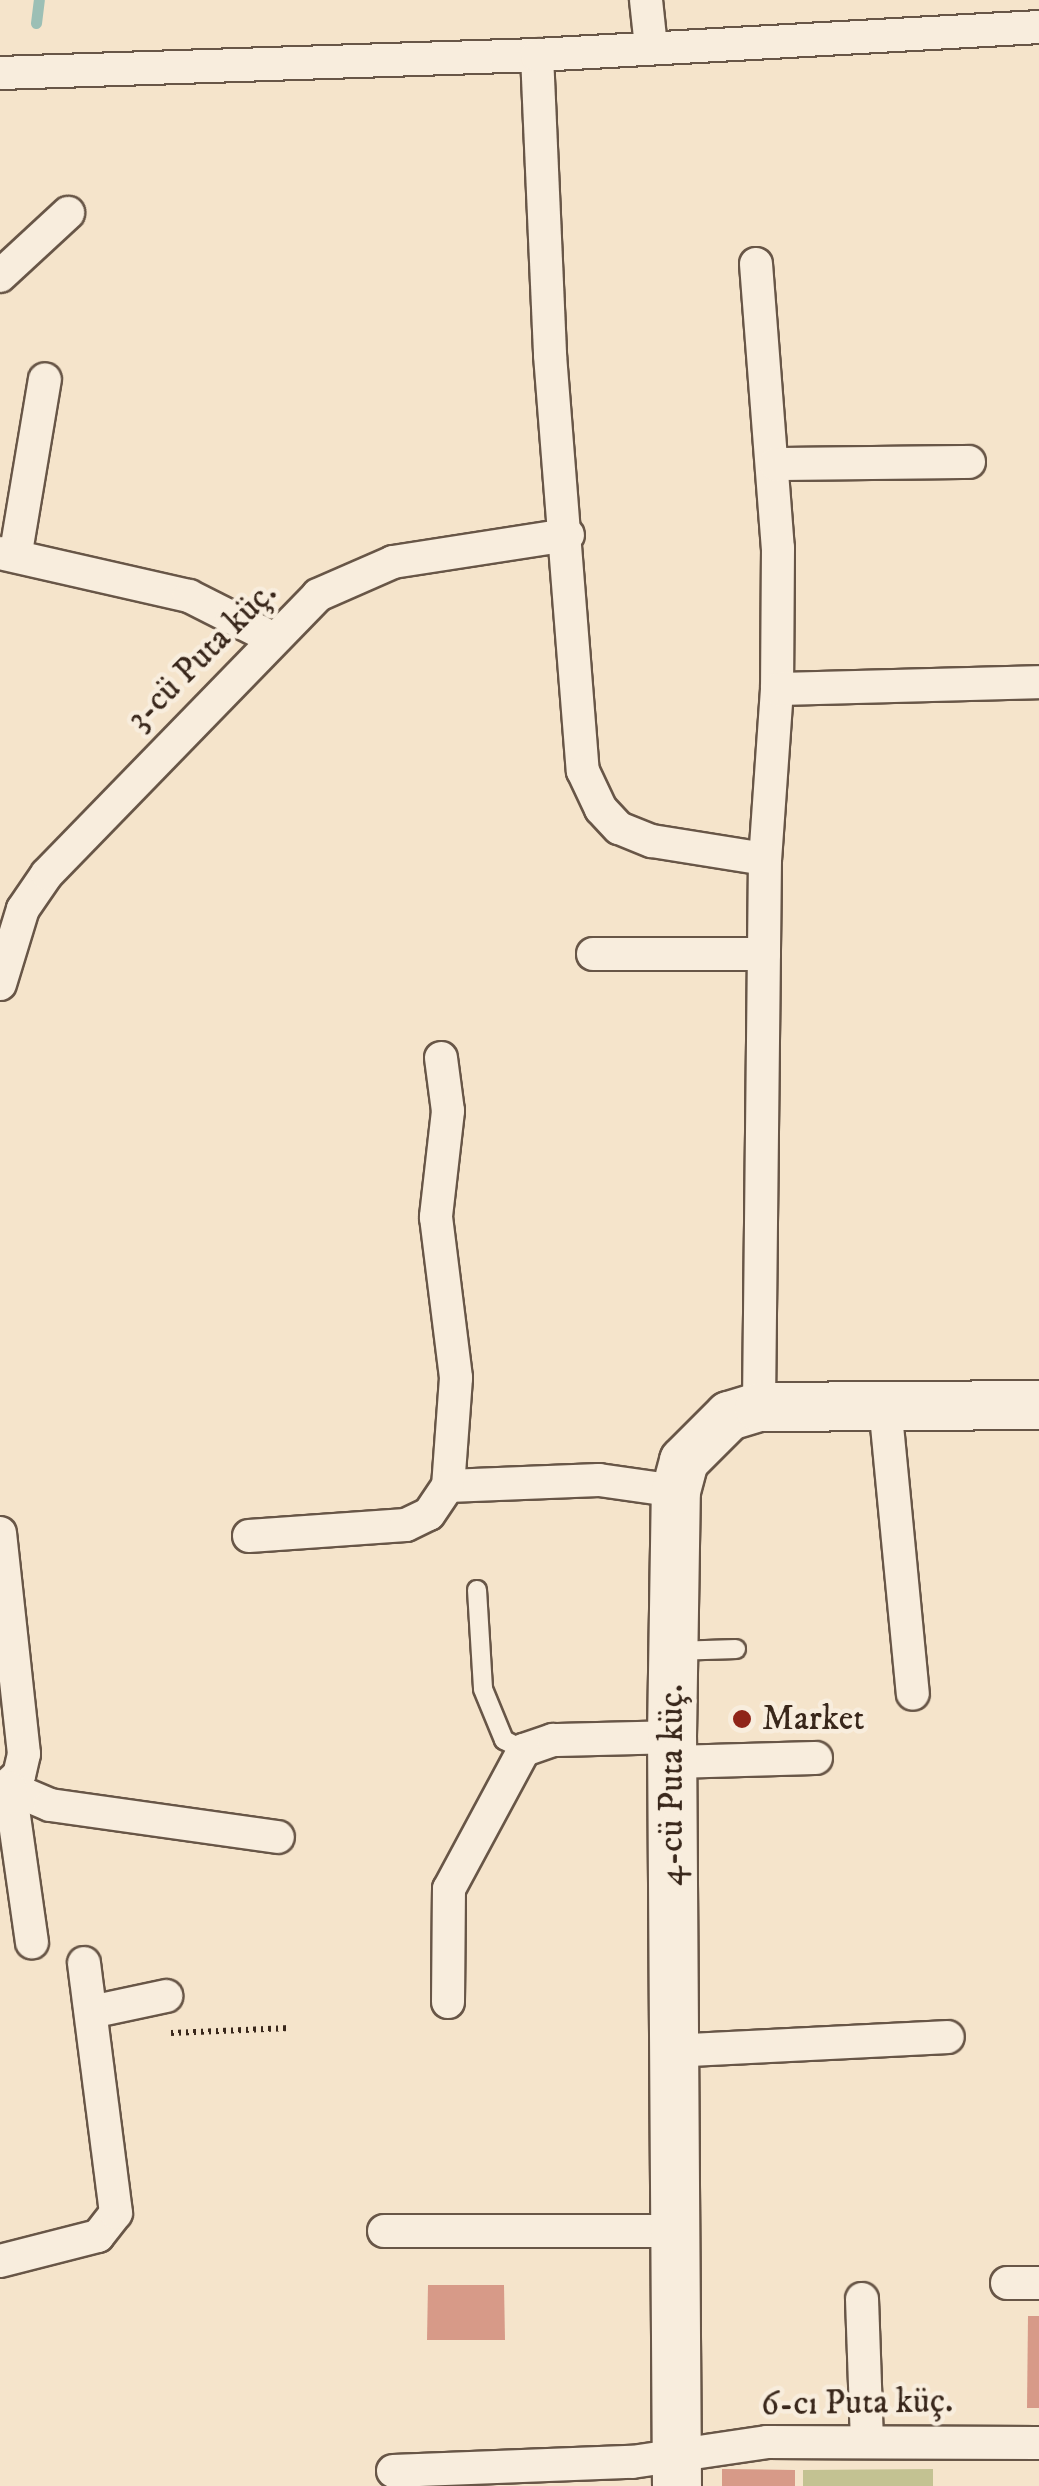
<!DOCTYPE html>
<meta charset="utf-8">
<style>
body{margin:0}
#map{position:relative;width:1039px;height:2486px;overflow:hidden;background:#f5e4cb;font-family:"IM FELL DW Pica",serif}
div>[style]{position:absolute}
.green>*{inset:0;background:#c3c292}
.stream>*{height:11px;margin:-5.5px;padding:0 5.5px;transform-origin:5.5px;border-radius:5.5px;background:#9cbfb5}
.building>*{inset:0;background:#d79a88}
.path>*{height:6px;margin-top:-3px;transform-origin:0;background:repeating-linear-gradient(90deg,#39271b 0 2.5px,transparent 0 7.5px)}
.roads{filter:drop-shadow(2px 0 #685647) drop-shadow(-2px 0 #685647) drop-shadow(0 2px #685647) drop-shadow(0 -2px #685647)}
.lane>*{height:18px;margin:-9px;padding:0 9px;transform-origin:9px;border-radius:9px;background:#f8eddd}
.street>*{height:32px;margin:-16px;padding:0 16px;transform-origin:16px;border-radius:16px;background:#f8eddd}
.secondary>*{height:48px;margin:-24px;padding:0 24px;transform-origin:24px;border-radius:24px;background:#f8eddd}
.dots>*{width:28px;height:28px;translate:-50% -50%;box-sizing:border-box;border:5px solid #f8eddd;border-radius:50%}
span{translate:-50% -50%;white-space:nowrap;text-align:center;line-height:1.15;-webkit-text-stroke:9px #f8eddd;paint-order:stroke}
.street-label{font-size:35px;color:#39271b}
.poi-label{font-size:35px;color:#39271b}
.left{translate:0 -50%;text-align:left}
</style>
<div id="map">
<div class="green">
<div style="clip-path:polygon(933px 2469px,933px 2486px,803px 2486px,803px 2470px)"></div>
</div>
<div class="stream">
<div style="left:36px;top:23px;width:23px;rotate:-83deg"></div>
</div>
<div class="building">
<div style="clip-path:polygon(428px 2285px,504px 2285px,505px 2340px,427px 2340px)"></div>
<div style="clip-path:polygon(1028px 2316px,1039px 2316px,1039px 2408px,1027px 2408px)"></div>
<div style="clip-path:polygon(722px 2469px,795px 2470px,795px 2486px,722px 2486px)"></div>
</div>
<div class="path">
<div style="left:171px;top:2033px;width:119px;rotate:-2.4deg"></div>
</div>
<div class="roads">
<div class="lane">
<div style="left:477px;top:1590px;width:99px;rotate:86.5deg"></div>
<div style="left:483px;top:1689px;width:55px;rotate:67.6deg"></div>
<div style="left:504px;top:1740px;width:22px;rotate:27deg"></div>
<div style="left:674px;top:1651px;width:62px;rotate:-1.8deg"></div>
</div>
<div class="street">
<div style="left:646px;top:0;width:47px;rotate:83.9deg"></div>
<div style="left:537px;top:55px;width:300px;rotate:87.5deg"></div>
<div style="left:550px;top:355px;width:417px;rotate:85.5deg"></div>
<div style="left:583px;top:771px;width:42px;rotate:64.7deg"></div>
<div style="left:601px;top:809px;width:26px;rotate:47deg"></div>
<div style="left:619px;top:828px;width:35px;rotate:22deg"></div>
<div style="left:652px;top:841px;width:114px;rotate:9.1deg"></div>
<div style="left:0;top:73px;width:537px;rotate:-1.92deg"></div>
<div style="left:537px;top:55px;width:503px;rotate:-3.19deg"></div>
<div style="left:756px;top:264px;width:285px;rotate:85.6deg"></div>
<div style="left:778px;top:548px;width:141px;rotate:90.4deg"></div>
<div style="left:777px;top:689px;width:170px;rotate:94deg"></div>
<div style="left:765px;top:859px;width:548px;rotate:90.63deg"></div>
<div style="left:0;top:276px;width:93px;rotate:-42.8deg"></div>
<div style="left:775px;top:464px;width:194px;rotate:-0.6deg"></div>
<div style="left:16px;top:552px;width:175px;rotate:-80.5deg"></div>
<div style="left:0;top:553px;width:194px;rotate:12.8deg"></div>
<div style="left:189px;top:596px;width:93px;rotate:26.8deg"></div>
<div style="left:777px;top:689px;width:262px;rotate:-1.5deg"></div>
<div style="left:593px;top:954px;width:171px"></div>
<div style="left:0;top:984px;width:78px;rotate:-73deg"></div>
<div style="left:23px;top:909px;width:42px;rotate:-55.6deg"></div>
<div style="left:47px;top:874px;width:389px;rotate:-45.8deg"></div>
<div style="left:318px;top:595px;width:82px;rotate:-23.7deg"></div>
<div style="left:393px;top:562px;width:177px;rotate:-8.8deg"></div>
<div style="left:441px;top:1058px;width:53px;rotate:82.5deg"></div>
<div style="left:448px;top:1111px;width:107px;rotate:96.5deg"></div>
<div style="left:436px;top:1217px;width:162px;rotate:82.9deg"></div>
<div style="left:456px;top:1378px;width:108px;rotate:94.2deg"></div>
<div style="left:448px;top:1486px;width:151px;rotate:-2.3deg"></div>
<div style="left:599px;top:1480px;width:78px;rotate:8.1deg"></div>
<div style="left:885px;top:1405px;width:290px;rotate:84.5deg"></div>
<div style="left:0;top:1533px;width:222px;rotate:83.8deg"></div>
<div style="left:24px;top:1754px;width:22px;rotate:103deg"></div>
<div style="left:19px;top:1775px;width:25px;rotate:138deg"></div>
<div style="left:249px;top:1536px;width:157px;rotate:-4deg"></div>
<div style="left:406px;top:1525px;width:25px;rotate:-26deg"></div>
<div style="left:429px;top:1514px;width:34px;rotate:-56deg"></div>
<div style="left:672px;top:1762px;width:144px;rotate:-1.6deg"></div>
<div style="left:10px;top:1788px;width:43px;rotate:23deg"></div>
<div style="left:50px;top:1805px;width:230px;rotate:8deg"></div>
<div style="left:10px;top:1788px;width:156px;rotate:81.9deg"></div>
<div style="left:448px;top:2002px;width:113px;rotate:-89.5deg"></div>
<div style="left:449px;top:1889px;width:158px;rotate:-61.7deg"></div>
<div style="left:524px;top:1750px;width:31px;rotate:-19deg"></div>
<div style="left:553px;top:1740px;width:119px;rotate:-1.4deg"></div>
<div style="left:91px;top:2012px;width:77px;rotate:-12deg"></div>
<div style="left:671px;top:2051px;width:277px;rotate:-2.9deg"></div>
<div style="left:384px;top:2231px;width:289px"></div>
<div style="left:0;top:2261px;width:101px;rotate:-14.3deg"></div>
<div style="left:98px;top:2236px;width:29px;rotate:-52deg"></div>
<div style="left:116px;top:2213px;width:252px;rotate:-97.3deg"></div>
<div style="left:1007px;top:2283px;width:32px"></div>
<div style="left:862px;top:2299px;width:140px;rotate:88deg"></div>
<div style="left:393px;top:2471px;width:239px;rotate:-2.2deg"></div>
<div style="left:632px;top:2462px;width:136px;rotate:-8.4deg"></div>
<div style="left:767px;top:2442px;width:272px;rotate:0.2deg"></div>
</div>
<div class="secondary">
<div style="left:677px;top:2486px;width:749px;rotate:-90.38deg"></div>
<div style="left:672px;top:1737px;width:246px;rotate:-89.1deg"></div>
<div style="left:676px;top:1491px;width:31px;rotate:-75deg"></div>
<div style="left:684px;top:1461px;width:64px;rotate:-45deg"></div>
<div style="left:729px;top:1416px;width:31px;rotate:-17deg"></div>
<div style="left:759px;top:1407px;width:280px;rotate:-0.4deg"></div>
</div>
</div>
<div class="dots">
<div style="left:742px;top:1719px;background:#8f2418"></div>
</div>
<div class="street-label">
<span style="left:202px;top:656px;rotate:-45deg">3-cü Puta küç.</span>
<span style="left:672px;top:1785px;rotate:-90deg">4-cü Puta küç.</span>
<span style="left:857px;top:2403px;rotate:-1deg">6-cı Puta küç.</span>
</div>
<div class="poi-label">
<span class="left" style="left:762px;top:1719px">Market</span>
</div>
</div>
